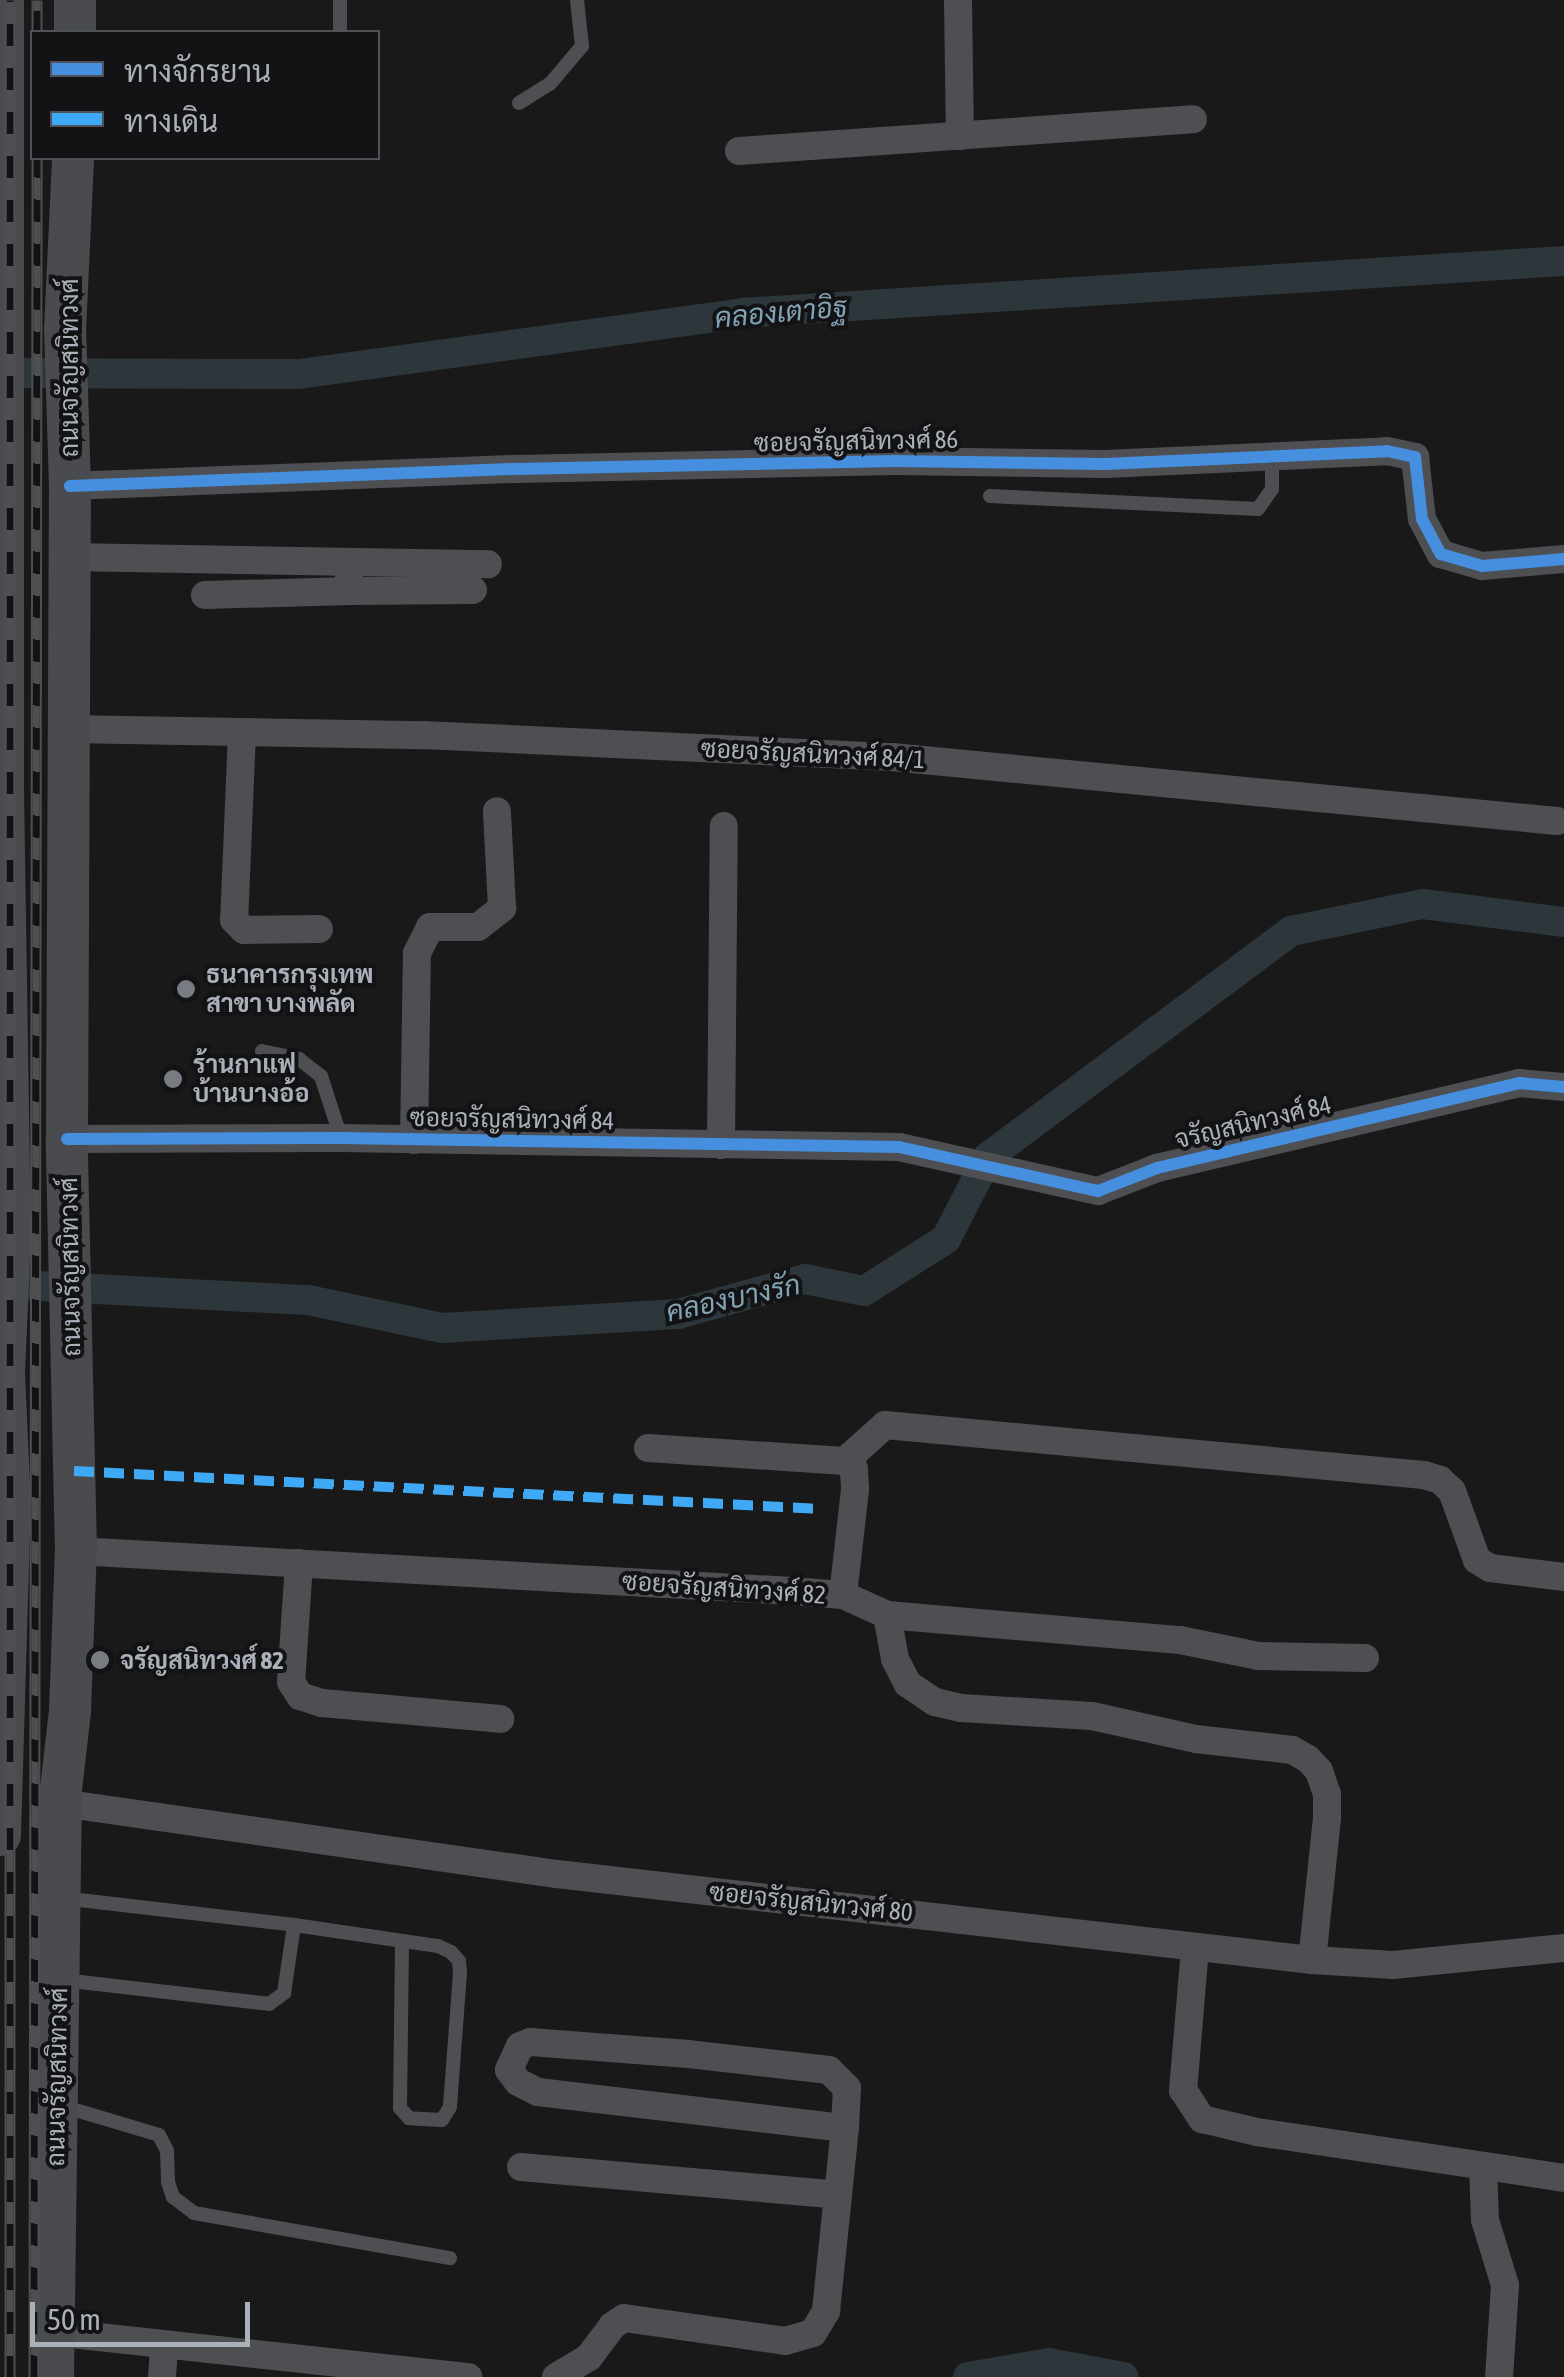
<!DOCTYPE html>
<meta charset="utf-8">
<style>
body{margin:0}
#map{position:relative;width:1564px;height:2377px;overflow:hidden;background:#191919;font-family:"Asap Condensed",Sarabun,sans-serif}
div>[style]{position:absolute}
.canal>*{height:30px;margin:-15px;padding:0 15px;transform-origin:15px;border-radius:15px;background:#2c363b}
.service>*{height:14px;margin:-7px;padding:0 7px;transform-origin:7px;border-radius:7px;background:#4d4f52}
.minor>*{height:28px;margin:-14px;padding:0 14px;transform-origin:14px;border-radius:14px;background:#4d4f52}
.primary>*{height:42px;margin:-21px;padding:0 21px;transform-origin:21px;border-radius:21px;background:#4a4b4e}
.rail>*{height:11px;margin-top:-5.5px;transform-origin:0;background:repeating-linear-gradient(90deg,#131315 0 22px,#4d4f51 0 44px);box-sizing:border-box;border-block:2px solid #4d4f51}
.quiet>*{height:10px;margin-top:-5px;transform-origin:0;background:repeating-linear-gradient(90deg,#3fa9f5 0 20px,transparent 0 30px)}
.cycleway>*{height:12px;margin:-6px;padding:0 6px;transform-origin:6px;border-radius:6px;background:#468fdf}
.dots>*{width:28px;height:28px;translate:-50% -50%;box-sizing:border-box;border:5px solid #131315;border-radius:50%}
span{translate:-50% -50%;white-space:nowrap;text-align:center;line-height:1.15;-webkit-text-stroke:8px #131315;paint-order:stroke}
.street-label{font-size:25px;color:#aab1ba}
.poi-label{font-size:25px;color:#aab1ba;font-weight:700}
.left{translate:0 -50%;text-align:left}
.water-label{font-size:28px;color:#82a3b4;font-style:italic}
.legend{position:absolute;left:30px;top:30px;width:350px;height:130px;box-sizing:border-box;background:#131315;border:2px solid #4f5257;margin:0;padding:12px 18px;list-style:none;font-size:30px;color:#aab1ba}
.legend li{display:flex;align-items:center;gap:20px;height:50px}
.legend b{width:50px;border:2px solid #4f5257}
.scale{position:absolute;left:30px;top:2302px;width:220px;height:45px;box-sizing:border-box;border:5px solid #aab1ba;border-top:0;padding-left:12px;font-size:30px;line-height:35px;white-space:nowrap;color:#aab1ba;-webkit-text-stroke:8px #131315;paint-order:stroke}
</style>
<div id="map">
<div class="canal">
<div style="left:0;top:373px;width:299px;rotate:0.2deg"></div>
<div style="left:299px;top:374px;width:447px;rotate:-7.8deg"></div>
<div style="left:742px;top:313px;width:824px;rotate:-3.62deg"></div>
<div style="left:0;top:1284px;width:308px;rotate:3deg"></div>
<div style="left:308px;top:1300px;width:137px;rotate:11.8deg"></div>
<div style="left:442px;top:1328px;width:236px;rotate:-3.4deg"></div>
<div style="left:678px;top:1314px;width:132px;rotate:-15.4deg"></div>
<div style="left:805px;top:1279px;width:60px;rotate:11.5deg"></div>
<div style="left:864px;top:1291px;width:97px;rotate:-32.4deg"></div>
<div style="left:946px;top:1239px;width:92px;rotate:-62.9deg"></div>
<div style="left:988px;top:1157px;width:378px;rotate:-36.7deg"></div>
<div style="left:1291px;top:931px;width:135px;rotate:-11.6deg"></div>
<div style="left:1423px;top:904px;width:142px;rotate:7.3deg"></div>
<div style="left:968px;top:2377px;width:82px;rotate:-9.8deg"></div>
<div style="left:1049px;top:2363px;width:76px;rotate:10.6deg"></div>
</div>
<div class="service">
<div style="left:340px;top:32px;width:32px;rotate:-90deg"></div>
<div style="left:519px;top:103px;width:36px;rotate:-32deg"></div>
<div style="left:550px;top:84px;width:50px;rotate:-49.9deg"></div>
<div style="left:582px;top:46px;width:46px;rotate:-96.2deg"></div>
<div style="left:990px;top:496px;width:268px;rotate:2.8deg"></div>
<div style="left:1258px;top:509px;width:24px;rotate:-55deg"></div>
<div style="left:1272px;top:489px;width:33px;rotate:-90deg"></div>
<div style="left:262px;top:1051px;width:38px;rotate:12deg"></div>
<div style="left:299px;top:1059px;width:28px;rotate:38deg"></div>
<div style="left:321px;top:1076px;width:65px;rotate:72.1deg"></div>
<div style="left:62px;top:1898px;width:234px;rotate:6.6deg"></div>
<div style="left:294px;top:1925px;width:146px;rotate:8.3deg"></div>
<div style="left:438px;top:1946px;width:14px;rotate:25deg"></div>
<div style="left:451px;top:1952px;width:12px;rotate:48deg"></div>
<div style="left:459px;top:1961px;width:12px;rotate:85deg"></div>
<div style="left:460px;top:1973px;width:134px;rotate:94.3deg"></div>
<div style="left:450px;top:2107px;width:15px;rotate:122deg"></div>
<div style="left:442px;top:2120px;width:33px;rotate:-177deg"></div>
<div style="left:409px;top:2118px;width:13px;rotate:-132deg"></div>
<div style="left:400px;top:2108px;width:167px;rotate:-89.3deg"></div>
<div style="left:63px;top:1980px;width:207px;rotate:6.6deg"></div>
<div style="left:269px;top:2004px;width:19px;rotate:-36deg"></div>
<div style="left:284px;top:1993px;width:69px;rotate:-81.6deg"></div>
<div style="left:62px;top:2106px;width:101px;rotate:16.6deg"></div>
<div style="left:159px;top:2135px;width:18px;rotate:63deg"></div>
<div style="left:167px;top:2151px;width:31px;rotate:88deg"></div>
<div style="left:168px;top:2182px;width:16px;rotate:72deg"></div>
<div style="left:173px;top:2197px;width:26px;rotate:37deg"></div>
<div style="left:194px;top:2213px;width:260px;rotate:10deg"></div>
</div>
<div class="minor">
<div style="left:958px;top:0;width:136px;rotate:89.2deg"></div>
<div style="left:739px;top:151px;width:455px;rotate:-4deg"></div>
<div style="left:70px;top:486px;width:447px;rotate:-2.2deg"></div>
<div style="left:517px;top:469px;width:378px;rotate:-1.2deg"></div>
<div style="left:895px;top:461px;width:210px;rotate:0.8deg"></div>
<div style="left:1105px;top:464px;width:282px;rotate:-2.6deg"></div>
<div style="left:1387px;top:451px;width:29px;rotate:12deg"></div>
<div style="left:1415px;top:457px;width:62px;rotate:83.6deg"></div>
<div style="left:1422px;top:519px;width:40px;rotate:62deg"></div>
<div style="left:1441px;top:554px;width:43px;rotate:16.3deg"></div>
<div style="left:1482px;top:566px;width:82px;rotate:-4.9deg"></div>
<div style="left:69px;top:557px;width:419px;rotate:1deg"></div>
<div style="left:348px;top:562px;width:29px;rotate:86deg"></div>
<div style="left:350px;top:591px;width:123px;rotate:-0.5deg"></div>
<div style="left:205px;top:595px;width:145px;rotate:-1.6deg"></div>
<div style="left:67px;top:729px;width:356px;rotate:1deg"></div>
<div style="left:423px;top:735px;width:470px;rotate:2.7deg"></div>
<div style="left:892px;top:757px;width:668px;rotate:5.5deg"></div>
<div style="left:242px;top:732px;width:188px;rotate:92.4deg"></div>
<div style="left:234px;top:920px;width:14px;rotate:45deg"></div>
<div style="left:244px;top:930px;width:75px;rotate:-0.8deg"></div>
<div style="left:67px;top:1139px;width:274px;rotate:-0.2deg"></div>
<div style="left:341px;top:1138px;width:558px;rotate:0.92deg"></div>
<div style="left:899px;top:1147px;width:204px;rotate:12.5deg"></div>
<div style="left:1098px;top:1191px;width:63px;rotate:-21.3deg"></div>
<div style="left:1157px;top:1168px;width:372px;rotate:-13.2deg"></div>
<div style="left:1519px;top:1083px;width:45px;rotate:5.1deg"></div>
<div style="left:414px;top:1140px;width:187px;rotate:-89.1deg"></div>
<div style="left:417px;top:953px;width:29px;rotate:-63deg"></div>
<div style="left:430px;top:927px;width:48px"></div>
<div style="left:478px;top:927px;width:31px;rotate:-38deg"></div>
<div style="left:502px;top:908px;width:97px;rotate:-93deg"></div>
<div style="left:721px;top:1145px;width:319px;rotate:-89.5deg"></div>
<div style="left:648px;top:1448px;width:197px;rotate:3.8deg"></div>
<div style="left:845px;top:1461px;width:54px;rotate:-42deg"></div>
<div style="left:885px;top:1425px;width:541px;rotate:5.3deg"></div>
<div style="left:1424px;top:1475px;width:17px;rotate:17deg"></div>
<div style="left:1440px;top:1480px;width:16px;rotate:43deg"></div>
<div style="left:1452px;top:1491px;width:73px;rotate:70.1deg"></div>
<div style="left:1477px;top:1560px;width:15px;rotate:32deg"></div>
<div style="left:1490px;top:1568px;width:75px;rotate:6.9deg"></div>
<div style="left:76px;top:1551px;width:717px;rotate:3.2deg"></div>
<div style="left:792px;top:1591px;width:51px;rotate:4.5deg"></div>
<div style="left:843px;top:1595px;width:48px;rotate:24.4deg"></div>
<div style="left:887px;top:1615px;width:294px;rotate:4.9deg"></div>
<div style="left:1180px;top:1640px;width:80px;rotate:11.6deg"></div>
<div style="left:1258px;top:1656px;width:107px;rotate:1.1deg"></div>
<div style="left:299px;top:1563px;width:119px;rotate:93.8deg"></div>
<div style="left:291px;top:1682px;width:17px;rotate:57deg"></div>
<div style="left:300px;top:1696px;width:23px;rotate:18deg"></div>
<div style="left:322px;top:1703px;width:179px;rotate:5.1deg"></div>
<div style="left:843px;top:1595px;width:107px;rotate:-83.5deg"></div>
<div style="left:855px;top:1489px;width:20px;rotate:-93deg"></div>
<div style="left:854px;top:1469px;width:12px;rotate:-138deg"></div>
<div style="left:887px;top:1615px;width:45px;rotate:79.7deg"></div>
<div style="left:895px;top:1659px;width:28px;rotate:63deg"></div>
<div style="left:908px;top:1684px;width:32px;rotate:34deg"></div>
<div style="left:935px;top:1702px;width:27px;rotate:13deg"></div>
<div style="left:961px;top:1708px;width:131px;rotate:3.5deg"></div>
<div style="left:1092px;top:1716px;width:107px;rotate:12.5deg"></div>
<div style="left:1196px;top:1739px;width:97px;rotate:6.5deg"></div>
<div style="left:1292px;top:1750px;width:18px;rotate:29deg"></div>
<div style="left:1308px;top:1759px;width:16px;rotate:47deg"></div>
<div style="left:1319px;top:1771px;width:24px;rotate:71deg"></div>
<div style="left:1327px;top:1794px;width:24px;rotate:90deg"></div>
<div style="left:1327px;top:1818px;width:143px;rotate:96deg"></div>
<div style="left:61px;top:1803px;width:501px;rotate:8.15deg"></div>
<div style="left:557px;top:1874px;width:760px;rotate:6.5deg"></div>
<div style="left:1312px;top:1960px;width:81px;rotate:3.5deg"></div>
<div style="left:1393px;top:1965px;width:172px;rotate:-5.7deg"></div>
<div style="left:1195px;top:1948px;width:143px;rotate:94.8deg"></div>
<div style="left:1183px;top:2090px;width:35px;rotate:57deg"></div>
<div style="left:1202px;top:2119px;width:57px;rotate:13.3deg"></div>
<div style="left:1257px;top:2132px;width:310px;rotate:8.5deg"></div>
<div style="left:1483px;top:2166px;width:54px;rotate:87.9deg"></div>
<div style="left:1485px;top:2220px;width:68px;rotate:72.9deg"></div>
<div style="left:1505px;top:2285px;width:92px;rotate:93.7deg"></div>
<div style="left:521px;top:2167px;width:318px;rotate:5deg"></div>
<div style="left:53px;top:2332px;width:418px;rotate:6.2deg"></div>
<div style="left:162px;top:2377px;width:32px;rotate:-86deg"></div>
<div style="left:556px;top:2377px;width:39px;rotate:-31deg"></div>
<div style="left:589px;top:2357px;width:39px;rotate:-53deg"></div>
<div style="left:612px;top:2326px;width:14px;rotate:-34deg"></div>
<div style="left:624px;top:2318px;width:163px;rotate:8.1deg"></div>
<div style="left:785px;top:2341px;width:29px;rotate:-16deg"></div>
<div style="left:813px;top:2333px;width:26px;rotate:-59deg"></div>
<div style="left:826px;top:2311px;width:184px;rotate:-84.1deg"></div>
<div style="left:845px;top:2128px;width:40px;rotate:-87.1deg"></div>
<div style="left:847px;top:2088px;width:25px;rotate:-135deg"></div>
<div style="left:829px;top:2070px;width:141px;rotate:-173.5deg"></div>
<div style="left:689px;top:2054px;width:159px;rotate:-175.7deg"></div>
<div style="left:530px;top:2042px;width:11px;rotate:158deg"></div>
<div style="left:520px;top:2046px;width:26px;rotate:115deg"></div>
<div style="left:509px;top:2070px;width:15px;rotate:53deg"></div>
<div style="left:518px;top:2082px;width:22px;rotate:27deg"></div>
<div style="left:538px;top:2092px;width:309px;rotate:6.7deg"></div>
</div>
<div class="primary">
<div style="left:75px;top:32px;width:32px;rotate:-90deg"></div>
<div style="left:0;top:1835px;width:328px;rotate:-88.3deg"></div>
<div style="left:10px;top:1507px;width:134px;rotate:-92.6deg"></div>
<div style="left:4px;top:1373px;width:136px;rotate:-87.5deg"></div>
<div style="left:10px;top:1237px;width:446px;rotate:-90.9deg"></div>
<div style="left:3px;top:791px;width:791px;rotate:-90deg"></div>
<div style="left:53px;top:2377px;width:588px;rotate:-89.22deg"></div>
<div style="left:61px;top:1789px;width:79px;rotate:-83.4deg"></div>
<div style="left:70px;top:1711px;width:160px;rotate:-87.9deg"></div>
<div style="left:76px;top:1551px;width:412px;rotate:-91.3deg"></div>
<div style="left:67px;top:1139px;width:653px;rotate:-89.74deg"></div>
<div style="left:70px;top:486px;width:156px;rotate:-91.8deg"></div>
<div style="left:65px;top:330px;width:172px;rotate:-87.3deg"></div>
</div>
<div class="rail">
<div style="left:37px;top:32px;width:32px;rotate:-90deg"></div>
<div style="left:10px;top:2377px;width:2377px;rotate:-90deg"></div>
<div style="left:34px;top:2377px;width:2219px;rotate:-89.92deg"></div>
</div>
<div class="quiet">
<div style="left:74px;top:1471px;width:748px;rotate:2.91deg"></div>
</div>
<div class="cycleway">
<div style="left:70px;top:486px;width:447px;rotate:-2.2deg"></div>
<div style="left:517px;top:469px;width:378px;rotate:-1.2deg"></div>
<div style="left:895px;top:461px;width:210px;rotate:0.8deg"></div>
<div style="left:1105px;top:464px;width:282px;rotate:-2.6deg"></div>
<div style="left:1387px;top:451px;width:29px;rotate:12deg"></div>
<div style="left:1415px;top:457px;width:62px;rotate:83.6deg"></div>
<div style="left:1422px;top:519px;width:40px;rotate:62deg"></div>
<div style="left:1441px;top:554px;width:43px;rotate:16.3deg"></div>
<div style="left:1482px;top:566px;width:82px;rotate:-4.9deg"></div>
<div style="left:67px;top:1139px;width:274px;rotate:-0.2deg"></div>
<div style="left:341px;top:1138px;width:558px;rotate:0.92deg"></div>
<div style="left:899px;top:1147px;width:204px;rotate:12.5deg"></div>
<div style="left:1098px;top:1191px;width:63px;rotate:-21.3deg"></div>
<div style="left:1157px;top:1168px;width:372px;rotate:-13.2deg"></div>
<div style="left:1519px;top:1083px;width:45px;rotate:5.1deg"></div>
</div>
<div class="dots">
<div style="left:186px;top:989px;background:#777c82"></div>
<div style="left:173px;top:1079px;background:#777c82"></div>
<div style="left:100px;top:1660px;background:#777c82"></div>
</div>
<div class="street-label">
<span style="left:69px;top:368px;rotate:-90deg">ถนนจรัญสนิทวงศ์</span>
<span style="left:856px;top:441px;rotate:-1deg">ซอยจรัญสนิทวงศ์ 86</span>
<span style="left:813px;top:754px;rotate:3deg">ซอยจรัญสนิทวงศ์ 84/1</span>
<span style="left:512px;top:1119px;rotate:1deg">ซอยจรัญสนิทวงศ์ 84</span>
<span style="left:1253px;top:1122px;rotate:-13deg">จรัญสนิทวงศ์ 84</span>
<span style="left:70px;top:1267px;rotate:-91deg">ถนนจรัญสนิทวงศ์</span>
<span style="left:724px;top:1588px;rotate:4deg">ซอยจรัญสนิทวงศ์ 82</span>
<span style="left:811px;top:1902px;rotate:6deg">ซอยจรัญสนิทวงศ์ 80</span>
<span style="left:57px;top:2077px;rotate:-89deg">ถนนจรัญสนิทวงศ์</span>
</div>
<div class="poi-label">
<span class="left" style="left:206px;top:989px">ธนาคารกรุงเทพ<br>สาขา บางพลัด</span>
<span class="left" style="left:193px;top:1079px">ร้านกาแฟ<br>บ้านบางอ้อ</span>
<span class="left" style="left:120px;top:1660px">จรัญสนิทวงศ์ 82</span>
</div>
<div class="water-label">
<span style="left:781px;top:312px;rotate:-5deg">คลองเตาอิฐ</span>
<span style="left:733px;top:1298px;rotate:-12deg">คลองบางรัก</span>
</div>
<ul class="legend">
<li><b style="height:12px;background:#468fdf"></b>ทางจักรยาน</li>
<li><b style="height:12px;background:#3fa9f5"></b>ทางเดิน</li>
</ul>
<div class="scale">50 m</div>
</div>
